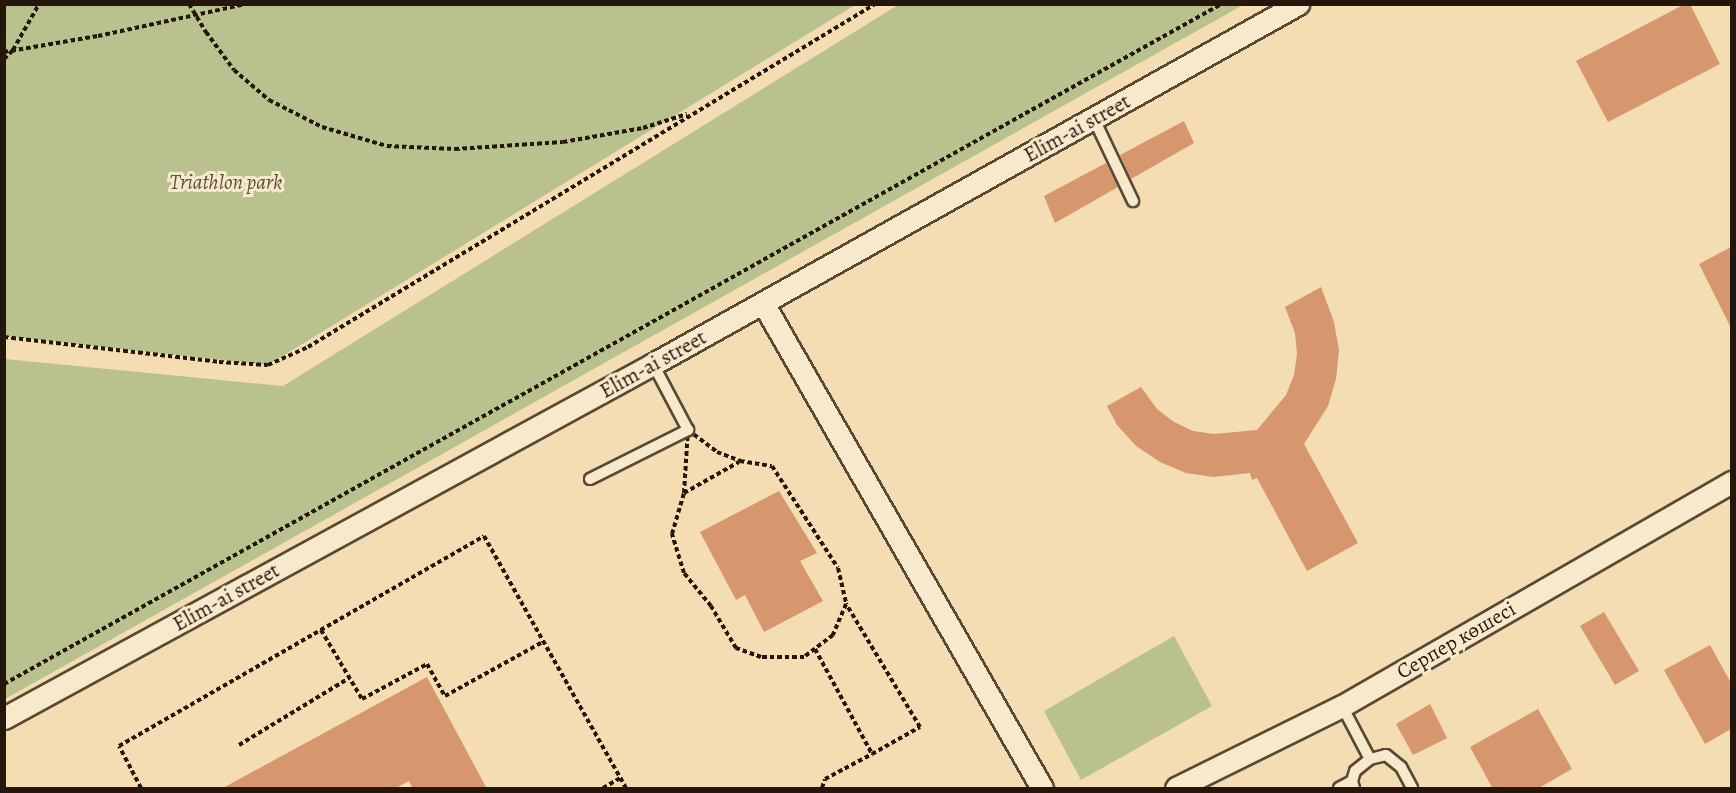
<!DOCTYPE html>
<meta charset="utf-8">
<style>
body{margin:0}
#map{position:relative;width:1736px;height:793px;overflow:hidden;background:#f4ddb2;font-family:Alegreya,serif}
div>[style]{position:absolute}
.green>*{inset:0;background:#b9c28e}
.building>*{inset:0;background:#d6966e}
.path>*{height:4px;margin-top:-2px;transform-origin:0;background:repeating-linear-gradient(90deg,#24160b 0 4.5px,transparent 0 7.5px)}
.roads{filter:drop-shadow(2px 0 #584835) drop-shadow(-2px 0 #584835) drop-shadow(0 2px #584835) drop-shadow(0 -2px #584835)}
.service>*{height:10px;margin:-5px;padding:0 5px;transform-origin:5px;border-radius:5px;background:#f8e9cd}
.minor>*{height:21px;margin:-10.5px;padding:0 10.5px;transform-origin:10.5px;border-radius:10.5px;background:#f8e9cd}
.path-bridge>*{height:4px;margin-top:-2px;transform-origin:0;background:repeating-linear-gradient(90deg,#24160b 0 4.5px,transparent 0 7.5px)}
span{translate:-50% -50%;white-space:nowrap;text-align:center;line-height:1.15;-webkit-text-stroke:6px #f8e9cd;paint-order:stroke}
.street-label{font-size:21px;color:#24160b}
.park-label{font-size:21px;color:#585239;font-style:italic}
.frame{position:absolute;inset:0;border:6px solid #24160b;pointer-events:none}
</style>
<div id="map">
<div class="green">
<div style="clip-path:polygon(5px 4px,855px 4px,855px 5px,268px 365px,5px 336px)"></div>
<div style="clip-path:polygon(898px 5px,1243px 5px,5px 699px,5px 359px,283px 386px)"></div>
<div style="clip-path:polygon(1174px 636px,1212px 706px,1081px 780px,1044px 711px)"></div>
</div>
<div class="building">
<div style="clip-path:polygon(1685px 4px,1690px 4px,1720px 64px,1608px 122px,1576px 61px)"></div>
<div style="clip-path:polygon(1184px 121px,1194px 143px,1131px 179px,1120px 155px)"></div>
<div style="clip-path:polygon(1106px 163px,1118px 187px,1055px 223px,1044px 196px)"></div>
<div style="clip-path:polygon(1731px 247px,1731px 328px,1699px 264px)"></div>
<div style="clip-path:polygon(1321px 287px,1334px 322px,1339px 350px,1336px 379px,1328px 406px,1304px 444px,1358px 543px,1307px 571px,1257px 478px,1252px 480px,1250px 473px,1214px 477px,1186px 473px,1160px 462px,1136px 446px,1117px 425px,1107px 406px,1141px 387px,1157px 409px,1174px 422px,1193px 431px,1214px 434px,1257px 430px,1286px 395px,1294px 375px,1297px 354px,1295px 333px,1285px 307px)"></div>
<div style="clip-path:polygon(779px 491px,817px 553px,800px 561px,823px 601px,764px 632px,745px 595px,736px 600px,700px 532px)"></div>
<div style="clip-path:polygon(1604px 612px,1639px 671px,1615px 685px,1580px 626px)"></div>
<div style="clip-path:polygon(1710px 645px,1731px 683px,1731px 729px,1705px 744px,1664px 670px)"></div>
<div style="clip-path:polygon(427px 677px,487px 789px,413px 789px,409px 781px,394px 789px,221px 789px)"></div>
<div style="clip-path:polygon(1430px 704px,1447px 738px,1413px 755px,1396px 724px)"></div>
<div style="clip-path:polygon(1538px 709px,1572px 769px,1537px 789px,1493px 789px,1470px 747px)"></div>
</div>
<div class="path">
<div style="left:206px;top:32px;width:47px;rotate:53.6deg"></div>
<div style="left:234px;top:70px;width:46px;rotate:40.6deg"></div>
<div style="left:269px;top:100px;width:59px;rotate:27deg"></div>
<div style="left:322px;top:127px;width:68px;rotate:16.3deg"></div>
<div style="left:387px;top:146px;width:68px;rotate:2.5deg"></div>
<div style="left:455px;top:149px;width:108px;rotate:-3.7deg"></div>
<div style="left:563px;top:142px;width:81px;rotate:-9.9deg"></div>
<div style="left:643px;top:128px;width:46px;rotate:-17.7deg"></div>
<div style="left:4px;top:52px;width:95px;rotate:-9.7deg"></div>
<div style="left:98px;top:36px;width:151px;rotate:-12.2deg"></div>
<div style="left:4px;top:59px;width:13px;rotate:-45deg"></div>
<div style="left:13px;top:50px;width:53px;rotate:-60.5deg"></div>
<div style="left:4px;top:337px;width:216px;rotate:6.6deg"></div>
<div style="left:219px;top:362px;width:49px;rotate:3.5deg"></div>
<div style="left:268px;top:365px;width:44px;rotate:-24.2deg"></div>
<div style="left:308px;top:347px;width:663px;rotate:-31.17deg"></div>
<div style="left:688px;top:430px;width:36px;rotate:37deg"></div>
<div style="left:717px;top:452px;width:25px;rotate:21deg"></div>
<div style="left:740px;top:461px;width:32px;rotate:9deg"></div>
<div style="left:772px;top:466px;width:121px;rotate:57.1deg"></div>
<div style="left:838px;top:568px;width:37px;rotate:77deg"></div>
<div style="left:846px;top:604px;width:34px;rotate:113deg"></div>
<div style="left:833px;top:635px;width:36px;rotate:143deg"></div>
<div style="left:804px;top:657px;width:43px;rotate:180deg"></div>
<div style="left:761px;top:657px;width:27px;rotate:-160deg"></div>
<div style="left:736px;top:648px;width:49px;rotate:-120.8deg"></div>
<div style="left:711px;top:606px;width:43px;rotate:-129.3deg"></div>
<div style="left:684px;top:573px;width:41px;rotate:-107.1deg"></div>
<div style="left:672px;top:534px;width:43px;rotate:-73.7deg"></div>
<div style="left:684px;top:493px;width:63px;rotate:-86.4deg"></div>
<div style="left:684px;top:493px;width:63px;rotate:-29.4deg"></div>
<div style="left:321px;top:630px;width:80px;rotate:59.3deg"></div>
<div style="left:362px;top:699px;width:74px;rotate:-28.3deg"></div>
<div style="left:427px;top:664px;width:37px;rotate:61deg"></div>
<div style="left:445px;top:696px;width:112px;rotate:-28.9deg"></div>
<div style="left:815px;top:649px;width:119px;rotate:61.5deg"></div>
<div style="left:872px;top:754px;width:55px;rotate:-29.4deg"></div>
<div style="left:920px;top:727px;width:144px;rotate:-121deg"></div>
<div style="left:4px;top:684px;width:1394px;rotate:-29.19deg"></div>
<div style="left:239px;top:745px;width:129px;rotate:-31.3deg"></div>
<div style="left:141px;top:788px;width:47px;rotate:-117.6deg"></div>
<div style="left:119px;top:746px;width:421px;rotate:-29.9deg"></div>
<div style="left:484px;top:536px;width:289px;rotate:60.6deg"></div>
<div style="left:603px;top:788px;width:20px;rotate:-30deg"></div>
<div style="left:822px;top:788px;width:9px;rotate:-72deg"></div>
<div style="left:825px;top:779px;width:53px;rotate:-28deg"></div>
</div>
<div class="roads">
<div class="service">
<div style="left:1094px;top:119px;width:91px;rotate:64.6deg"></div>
<div style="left:590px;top:479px;width:110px;rotate:-26.6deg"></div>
<div style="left:688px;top:430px;width:75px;rotate:-117.9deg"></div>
<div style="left:1342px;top:706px;width:60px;rotate:62.2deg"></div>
<div style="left:1339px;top:788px;width:15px;rotate:-28deg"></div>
<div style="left:1354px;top:788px;width:7px;rotate:-106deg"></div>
<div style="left:1352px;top:781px;width:10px;rotate:-73deg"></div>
<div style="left:1355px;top:771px;width:19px;rotate:-39deg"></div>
<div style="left:1370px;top:759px;width:16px;rotate:-14deg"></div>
<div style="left:1386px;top:755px;width:19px;rotate:39deg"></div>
<div style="left:1401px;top:767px;width:24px;rotate:62deg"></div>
</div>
<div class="minor">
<div style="left:763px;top:303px;width:560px;rotate:60.09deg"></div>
<div style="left:4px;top:718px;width:739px;rotate:-28.61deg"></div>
<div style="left:653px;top:364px;width:739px;rotate:-29.17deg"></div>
<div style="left:1176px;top:788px;width:185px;rotate:-26.3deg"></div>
<div style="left:1342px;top:706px;width:450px;rotate:-29.9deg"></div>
</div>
</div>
<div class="path-bridge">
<div style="left:189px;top:4px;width:33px;rotate:59deg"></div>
</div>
<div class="street-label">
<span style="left:1077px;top:128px;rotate:-29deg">Elim-ai street</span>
<span style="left:653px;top:364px;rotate:-29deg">Elim-ai street</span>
<span style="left:226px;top:597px;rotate:-29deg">Elim-ai street</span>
<span style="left:1456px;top:640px;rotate:-30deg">Серпер көшесі</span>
</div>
<div class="park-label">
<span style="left:226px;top:182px">Triathlon park</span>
</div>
<div class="frame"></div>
</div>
